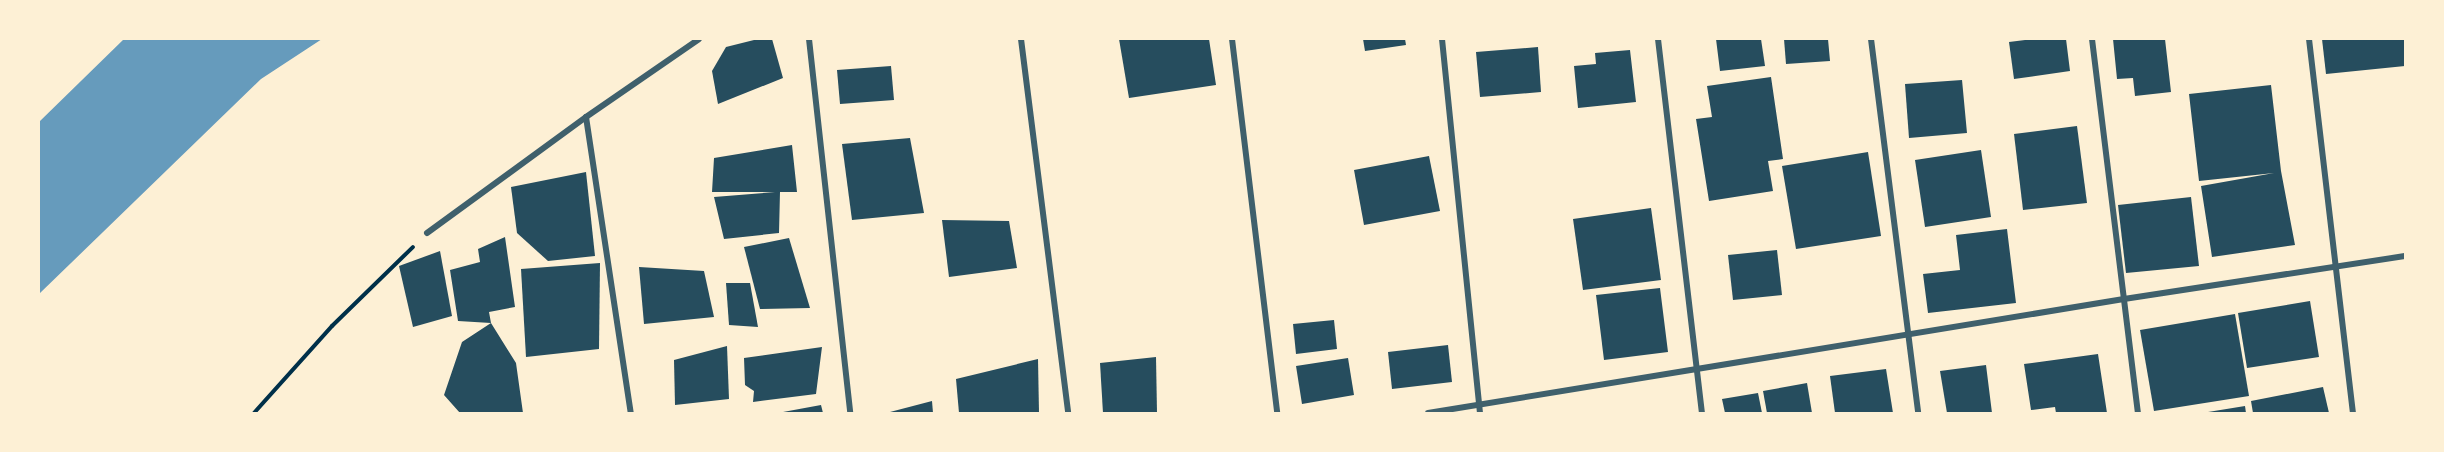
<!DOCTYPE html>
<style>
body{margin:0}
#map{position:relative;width:2444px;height:452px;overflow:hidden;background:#fdf0d5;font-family:Inter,sans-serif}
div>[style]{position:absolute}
.water>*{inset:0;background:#669bbc}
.building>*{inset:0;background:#264d5e}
.path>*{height:4px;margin:-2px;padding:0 2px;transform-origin:2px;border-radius:2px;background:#003049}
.minor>*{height:6px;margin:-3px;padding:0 3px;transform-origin:3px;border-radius:3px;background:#3f606c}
span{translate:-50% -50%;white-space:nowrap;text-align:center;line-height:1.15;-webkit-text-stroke:5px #fdf0d5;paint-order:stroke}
.frame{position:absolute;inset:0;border:40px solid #fdf0d5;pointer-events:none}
</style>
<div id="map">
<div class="water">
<div style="clip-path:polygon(124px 39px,322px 39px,261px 79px,39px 294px,39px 122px)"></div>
</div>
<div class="building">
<div style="clip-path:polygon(758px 39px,772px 39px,783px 78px,718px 104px,712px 71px,726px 47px)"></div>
<div style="clip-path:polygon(1119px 39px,1209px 39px,1216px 85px,1129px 98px)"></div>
<div style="clip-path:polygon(1363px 39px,1405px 39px,1406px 45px,1365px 51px)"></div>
<div style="clip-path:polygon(1716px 39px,1761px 39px,1765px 66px,1720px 71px)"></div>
<div style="clip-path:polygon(1784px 39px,1828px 39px,1830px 61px,1786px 64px)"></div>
<div style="clip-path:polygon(2033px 39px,2066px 39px,2070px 71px,2014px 79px,2009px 42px)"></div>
<div style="clip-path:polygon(2113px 39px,2165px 39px,2171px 92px,2135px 96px,2133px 78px,2117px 79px)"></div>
<div style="clip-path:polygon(2322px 39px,2405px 39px,2405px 66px,2326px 74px)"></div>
<div style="clip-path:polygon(1538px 47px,1541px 92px,1480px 97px,1476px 52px)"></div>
<div style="clip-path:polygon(1630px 50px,1636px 102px,1578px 108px,1574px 66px,1596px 64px,1595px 53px)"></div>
<div style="clip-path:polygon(891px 66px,894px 100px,840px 104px,837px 70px)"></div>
<div style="clip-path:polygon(1771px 77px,1783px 159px,1768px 161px,1773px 191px,1709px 201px,1696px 119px,1712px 117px,1707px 86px)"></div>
<div style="clip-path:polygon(1962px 80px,1967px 133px,1909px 138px,1905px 84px)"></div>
<div style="clip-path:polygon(2271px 85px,2281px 171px,2295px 245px,2212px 257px,2201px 186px,2274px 173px,2199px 181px,2189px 94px)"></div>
<div style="clip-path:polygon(2077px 126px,2087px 203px,2023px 210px,2014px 134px)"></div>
<div style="clip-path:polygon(910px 138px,924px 213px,852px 220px,842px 144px)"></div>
<div style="clip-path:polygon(792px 145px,797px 192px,780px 192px,779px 233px,724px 239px,714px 197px,775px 192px,712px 192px,714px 158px)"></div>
<div style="clip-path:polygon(1981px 150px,1991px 217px,1925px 227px,1915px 160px)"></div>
<div style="clip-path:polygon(1868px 152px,1881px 236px,1796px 249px,1782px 166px)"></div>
<div style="clip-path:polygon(1429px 156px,1440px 211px,1364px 225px,1354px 170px)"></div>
<div style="clip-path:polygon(586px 172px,595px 256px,548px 261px,517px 233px,511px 187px)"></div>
<div style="clip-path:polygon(2191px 197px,2199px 266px,2126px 273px,2118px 205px)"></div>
<div style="clip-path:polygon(1651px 208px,1661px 280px,1583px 290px,1573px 219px)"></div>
<div style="clip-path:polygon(942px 220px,1009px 221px,1017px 268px,949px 277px)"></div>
<div style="clip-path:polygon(2007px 229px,2016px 303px,1928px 313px,1923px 274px,1960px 270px,1956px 235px)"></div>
<div style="clip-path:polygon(505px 237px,515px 307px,489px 312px,491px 323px,516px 363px,523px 413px,460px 413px,444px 395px,462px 342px,491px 323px,458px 321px,450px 270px,480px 262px,478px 249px)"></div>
<div style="clip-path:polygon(789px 238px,810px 308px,760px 309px,744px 247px)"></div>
<div style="clip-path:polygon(1777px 250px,1782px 295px,1733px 300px,1728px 255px)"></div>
<div style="clip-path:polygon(440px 251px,452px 316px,413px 327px,399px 266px)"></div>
<div style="clip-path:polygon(600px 263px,599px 349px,526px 357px,521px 269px)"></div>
<div style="clip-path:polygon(639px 267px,704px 271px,714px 317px,644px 324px)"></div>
<div style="clip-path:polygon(726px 283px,750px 283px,758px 327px,729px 325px)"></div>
<div style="clip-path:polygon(1660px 288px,1668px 352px,1604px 360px,1596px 295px)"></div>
<div style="clip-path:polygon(2310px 301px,2319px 357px,2247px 368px,2238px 313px)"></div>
<div style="clip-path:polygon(2235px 314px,2249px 396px,2154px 411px,2140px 330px)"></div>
<div style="clip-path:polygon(1334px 320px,1337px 349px,1296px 354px,1293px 324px)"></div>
<div style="clip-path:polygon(1448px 345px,1452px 382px,1392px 389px,1388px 352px)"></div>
<div style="clip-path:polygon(727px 346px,729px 399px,675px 405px,674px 360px)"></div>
<div style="clip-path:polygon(822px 347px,816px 394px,753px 402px,754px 391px,745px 385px,744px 358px)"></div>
<div style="clip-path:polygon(2098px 354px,2107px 413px,2056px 413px,2055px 407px,2031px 410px,2024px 364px)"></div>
<div style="clip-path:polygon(1156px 357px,1157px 413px,1103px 413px,1100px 363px)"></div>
<div style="clip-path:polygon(1348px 358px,1354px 395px,1302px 404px,1296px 366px)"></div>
<div style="clip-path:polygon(1038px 359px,1039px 413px,959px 413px,956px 379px)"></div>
<div style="clip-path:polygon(1986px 365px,1992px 413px,1947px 413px,1940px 371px)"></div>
<div style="clip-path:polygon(1886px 369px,1893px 413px,1835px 413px,1830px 376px)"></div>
<div style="clip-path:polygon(1807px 383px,1812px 413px,1767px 413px,1763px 391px)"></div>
<div style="clip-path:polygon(2323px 387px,2329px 413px,2253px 413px,2251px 401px)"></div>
<div style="clip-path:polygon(1758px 393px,1762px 413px,1725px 413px,1722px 399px)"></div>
<div style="clip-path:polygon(932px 401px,933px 413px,890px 413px,890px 412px)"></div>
<div style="clip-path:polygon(821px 405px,823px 413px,783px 413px,783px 412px)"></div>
<div style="clip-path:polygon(2245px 406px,2246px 413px,2208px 413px,2208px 412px)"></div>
</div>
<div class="path">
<div style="left:254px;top:413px;width:117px;rotate:-48.1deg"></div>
<div style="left:332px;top:326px;width:113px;rotate:-44.3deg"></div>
</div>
<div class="minor">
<div style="left:809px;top:39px;width:376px;rotate:83.7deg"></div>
<div style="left:1021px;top:39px;width:377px;rotate:82.8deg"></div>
<div style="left:1232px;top:39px;width:377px;rotate:83.1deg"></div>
<div style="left:1442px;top:39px;width:376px;rotate:84.2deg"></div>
<div style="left:1658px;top:39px;width:377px;rotate:83.3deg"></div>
<div style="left:1871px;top:39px;width:377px;rotate:82.8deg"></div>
<div style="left:2092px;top:39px;width:377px;rotate:83deg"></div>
<div style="left:2309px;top:39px;width:377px;rotate:83.3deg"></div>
<div style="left:586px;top:117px;width:299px;rotate:81.4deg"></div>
<div style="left:427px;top:233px;width:197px;rotate:-36.1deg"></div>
<div style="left:586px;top:117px;width:137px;rotate:-34.6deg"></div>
<div style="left:1428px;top:413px;width:705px;rotate:-9.3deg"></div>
<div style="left:2124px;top:299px;width:284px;rotate:-8.7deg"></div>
</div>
<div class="frame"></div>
</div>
